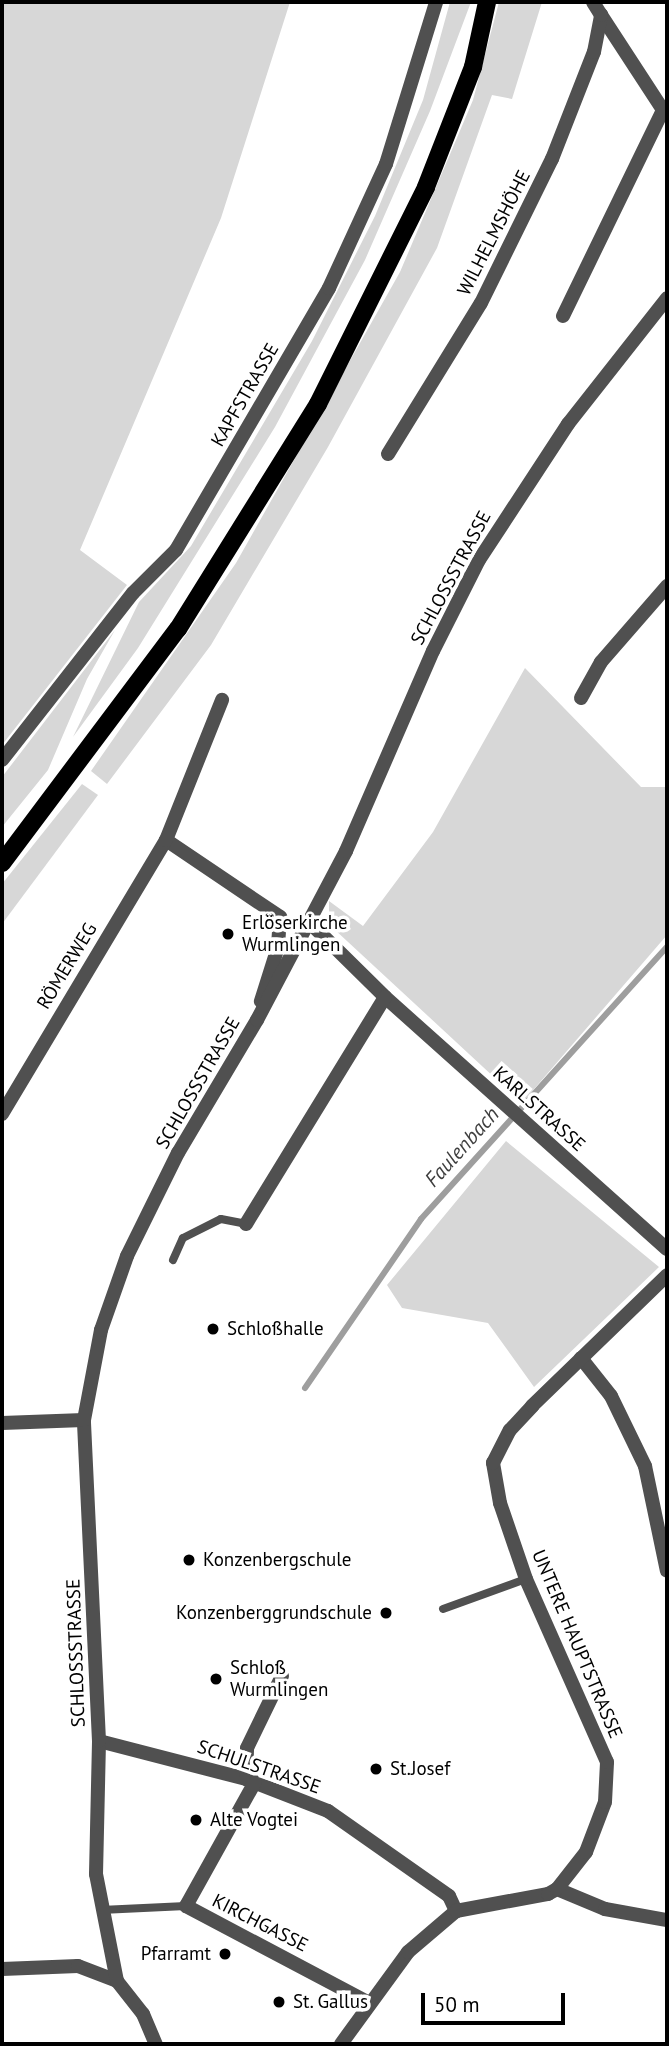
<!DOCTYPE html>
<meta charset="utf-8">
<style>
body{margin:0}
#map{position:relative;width:669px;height:2046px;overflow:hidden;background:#fff;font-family:"PT Sans",sans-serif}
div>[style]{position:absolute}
.green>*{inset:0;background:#d7d7d7}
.stream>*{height:6px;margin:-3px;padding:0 3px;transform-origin:3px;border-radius:3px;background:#9e9e9e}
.service>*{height:8px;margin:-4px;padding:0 4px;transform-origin:4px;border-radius:4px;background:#505050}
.minor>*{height:14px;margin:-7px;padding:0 7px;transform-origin:7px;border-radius:7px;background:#505050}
.primary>*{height:18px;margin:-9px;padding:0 9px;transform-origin:9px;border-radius:9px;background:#000}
.dots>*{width:19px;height:19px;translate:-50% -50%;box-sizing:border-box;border:4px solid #fff;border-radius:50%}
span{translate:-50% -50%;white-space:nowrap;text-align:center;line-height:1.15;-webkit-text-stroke:7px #fff;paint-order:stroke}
.street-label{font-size:19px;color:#000}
.poi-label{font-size:19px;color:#000}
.left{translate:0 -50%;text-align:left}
.right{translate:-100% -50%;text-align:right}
.water-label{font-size:21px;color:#3f3f3f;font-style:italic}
.frame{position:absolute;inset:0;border:4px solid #000;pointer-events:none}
.scale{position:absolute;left:421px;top:1993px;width:144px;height:32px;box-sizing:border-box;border:4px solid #000;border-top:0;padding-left:9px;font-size:21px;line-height:24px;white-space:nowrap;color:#000;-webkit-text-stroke:5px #fff;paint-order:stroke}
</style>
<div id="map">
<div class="green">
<div style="clip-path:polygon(2px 2px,290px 2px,221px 218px,80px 550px,127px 585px,2px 745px)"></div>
<div style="clip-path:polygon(450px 2px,471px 2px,430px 111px,365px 260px,275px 427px,138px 648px,73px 737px,139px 602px,191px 546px,312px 341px,375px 216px,423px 100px)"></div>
<div style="clip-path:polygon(499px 2px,542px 2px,512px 99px,492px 95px,437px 248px,328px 447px,211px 645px,107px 784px,91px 771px,236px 563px,400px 272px,473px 100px)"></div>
<div style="clip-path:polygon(115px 630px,87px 679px,48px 770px,2px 827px,2px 777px)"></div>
<div style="clip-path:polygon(525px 668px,641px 787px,667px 787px,667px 935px,522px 1103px,334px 929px,329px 913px,329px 901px,363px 926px,433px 832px)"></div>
<div style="clip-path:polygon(82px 784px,98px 795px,2px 924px,2px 884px)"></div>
<div style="clip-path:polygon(506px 1141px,659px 1267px,534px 1387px,488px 1323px,402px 1308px,387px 1285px)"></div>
</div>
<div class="stream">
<div style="left:305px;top:1388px;width:205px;rotate:-55.5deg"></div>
<div style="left:421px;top:1219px;width:367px;rotate:-47.9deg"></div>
</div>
<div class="service">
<div style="left:173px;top:1260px;width:24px;rotate:-66deg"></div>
<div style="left:183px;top:1238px;width:42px;rotate:-26.6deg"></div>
<div style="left:221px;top:1219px;width:25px;rotate:11deg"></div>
<div style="left:443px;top:1609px;width:88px;rotate:-19.9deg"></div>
<div style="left:101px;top:1910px;width:85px;rotate:-2.7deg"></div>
</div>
<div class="minor">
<div style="left:563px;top:316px;width:229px;rotate:-64.1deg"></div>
<div style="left:663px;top:110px;width:113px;rotate:-123.1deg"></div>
<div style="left:388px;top:454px;width:177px;rotate:-58.4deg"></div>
<div style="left:481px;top:303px;width:161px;rotate:-63.8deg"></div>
<div style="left:552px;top:159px;width:115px;rotate:-68.6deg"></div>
<div style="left:594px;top:52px;width:38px;rotate:-79deg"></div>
<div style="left:601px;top:15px;width:15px;rotate:-122deg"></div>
<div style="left:581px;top:698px;width:41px;rotate:-60.9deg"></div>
<div style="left:601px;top:662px;width:101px;rotate:-49deg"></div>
<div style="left:2px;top:760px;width:212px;rotate:-51.9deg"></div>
<div style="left:133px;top:593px;width:61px;rotate:-45deg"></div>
<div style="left:176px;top:550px;width:303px;rotate:-59.7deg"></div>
<div style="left:329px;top:288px;width:136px;rotate:-65.3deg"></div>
<div style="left:386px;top:164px;width:170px;rotate:-72.8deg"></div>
<div style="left:166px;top:840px;width:138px;rotate:34deg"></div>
<div style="left:280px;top:917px;width:30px;rotate:94deg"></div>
<div style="left:278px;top:947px;width:57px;rotate:107.5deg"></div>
<div style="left:308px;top:921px;width:108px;rotate:44.6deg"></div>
<div style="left:385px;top:997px;width:378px;rotate:41.8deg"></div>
<div style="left:2px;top:1114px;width:319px;rotate:-59.1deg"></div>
<div style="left:166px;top:840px;width:151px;rotate:-68.2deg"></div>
<div style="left:246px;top:1224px;width:266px;rotate:-58.5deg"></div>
<div style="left:581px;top:1358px;width:48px;rotate:51.7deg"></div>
<div style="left:611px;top:1396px;width:78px;rotate:64.1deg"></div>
<div style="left:645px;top:1466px;width:107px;rotate:78.2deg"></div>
<div style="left:2px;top:1423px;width:82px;rotate:-2.1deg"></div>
<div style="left:99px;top:1741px;width:152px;rotate:14.5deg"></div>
<div style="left:246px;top:1779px;width:88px;rotate:21.3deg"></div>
<div style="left:328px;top:1811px;width:148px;rotate:35.1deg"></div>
<div style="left:449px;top:1896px;width:17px;rotate:65deg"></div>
<div style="left:246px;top:1779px;width:31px;rotate:-88deg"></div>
<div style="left:247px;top:1748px;width:80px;rotate:-64.1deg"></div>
<div style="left:255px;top:1782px;width:142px;rotate:119.1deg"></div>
<div style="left:186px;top:1906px;width:205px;rotate:27.9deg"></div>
<div style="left:557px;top:1889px;width:52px;rotate:22.6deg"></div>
<div style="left:605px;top:1909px;width:63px;rotate:10.1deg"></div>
<div style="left:2px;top:1969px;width:76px;rotate:-2.3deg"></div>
<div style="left:78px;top:1966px;width:42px;rotate:21deg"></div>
<div style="left:117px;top:1981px;width:42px;rotate:51.8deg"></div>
<div style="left:143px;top:2014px;width:33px;rotate:67deg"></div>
<div style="left:117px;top:1981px;width:109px;rotate:-101.1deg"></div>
<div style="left:96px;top:1874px;width:133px;rotate:-88.7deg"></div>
<div style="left:99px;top:1741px;width:321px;rotate:-92.7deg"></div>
<div style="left:84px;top:1420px;width:92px;rotate:-79.3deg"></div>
<div style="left:101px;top:1330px;width:78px;rotate:-70.6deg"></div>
<div style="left:127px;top:1256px;width:115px;rotate:-63.7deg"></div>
<div style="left:178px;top:1153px;width:155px;rotate:-59.3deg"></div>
<div style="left:257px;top:1020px;width:191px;rotate:-62.2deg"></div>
<div style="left:346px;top:851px;width:218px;rotate:-66.5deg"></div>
<div style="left:433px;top:651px;width:102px;rotate:-63.2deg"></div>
<div style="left:479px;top:560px;width:163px;rotate:-56.8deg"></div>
<div style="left:568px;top:424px;width:160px;rotate:-51.8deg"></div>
<div style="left:341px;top:2044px;width:114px;rotate:-53.9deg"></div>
<div style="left:408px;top:1952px;width:63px;rotate:-40.5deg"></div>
<div style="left:456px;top:1911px;width:94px;rotate:-10.5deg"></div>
<div style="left:548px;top:1894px;width:10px;rotate:-29deg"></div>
<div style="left:557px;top:1889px;width:47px;rotate:-51.9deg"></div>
<div style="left:586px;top:1852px;width:53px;rotate:-69.2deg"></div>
<div style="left:605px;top:1802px;width:40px;rotate:-87.1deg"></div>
<div style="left:607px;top:1762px;width:200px;rotate:-113.9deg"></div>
<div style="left:526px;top:1579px;width:80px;rotate:-108.9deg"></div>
<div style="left:500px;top:1503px;width:41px;rotate:-99.9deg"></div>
<div style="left:493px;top:1463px;width:37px;rotate:-63deg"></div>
<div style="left:510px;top:1430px;width:33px;rotate:-47deg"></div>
<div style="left:532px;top:1406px;width:188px;rotate:-44.1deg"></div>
</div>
<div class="primary">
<div style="left:2px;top:863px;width:293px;rotate:-53.1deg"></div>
<div style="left:178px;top:629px;width:265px;rotate:-58.1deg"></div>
<div style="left:318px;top:404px;width:242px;rotate:-63.5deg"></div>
<div style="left:426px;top:187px;width:129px;rotate:-68.6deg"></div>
<div style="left:473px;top:67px;width:66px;rotate:-77.8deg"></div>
</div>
<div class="dots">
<div style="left:228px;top:934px;background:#000"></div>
<div style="left:213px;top:1329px;background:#000"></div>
<div style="left:189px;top:1560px;background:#000"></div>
<div style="left:386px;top:1613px;background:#000"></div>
<div style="left:216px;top:1679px;background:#000"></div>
<div style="left:376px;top:1769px;background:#000"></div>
<div style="left:196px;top:1820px;background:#000"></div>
<div style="left:225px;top:1954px;background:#000"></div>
<div style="left:279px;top:2002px;background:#000"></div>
</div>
<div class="street-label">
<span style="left:494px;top:233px;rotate:-63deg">WILHELMSHÖHE</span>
<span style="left:245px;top:395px;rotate:-60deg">KAPFSTRASSE</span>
<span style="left:451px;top:578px;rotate:-62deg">SCHLOSSSTRASSE</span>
<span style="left:67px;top:966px;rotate:-59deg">RÖMERWEG</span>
<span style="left:198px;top:1083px;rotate:-60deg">SCHLOSSSTRASSE</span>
<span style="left:539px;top:1109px;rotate:42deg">KARLSTRASSE</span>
<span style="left:577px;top:1644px;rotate:67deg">UNTERE HAUPTSTRASSE</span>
<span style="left:76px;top:1653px;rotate:-92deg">SCHLOSSSTRASSE</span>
<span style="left:259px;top:1767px;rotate:19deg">SCHULSTRASSE</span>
<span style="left:260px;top:1923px;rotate:27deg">KIRCHGASSE</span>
</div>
<div class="poi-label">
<span class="left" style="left:242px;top:934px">Erlöserkirche<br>Wurmlingen</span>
<span class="left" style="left:227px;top:1329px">Schloßhalle</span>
<span class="left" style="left:203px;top:1560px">Konzenbergschule</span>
<span class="right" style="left:372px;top:1613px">Konzenberggrundschule</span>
<span class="left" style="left:230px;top:1679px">Schloß<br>Wurmlingen</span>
<span class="left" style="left:390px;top:1769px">St.Josef</span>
<span class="left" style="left:210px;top:1820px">Alte Vogtei</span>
<span class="right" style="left:211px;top:1954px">Pfarramt</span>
<span class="left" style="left:293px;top:2002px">St. Gallus</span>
</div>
<div class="water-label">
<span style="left:462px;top:1147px;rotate:-48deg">Faulenbach</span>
</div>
<div class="frame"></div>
<div class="scale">50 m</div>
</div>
